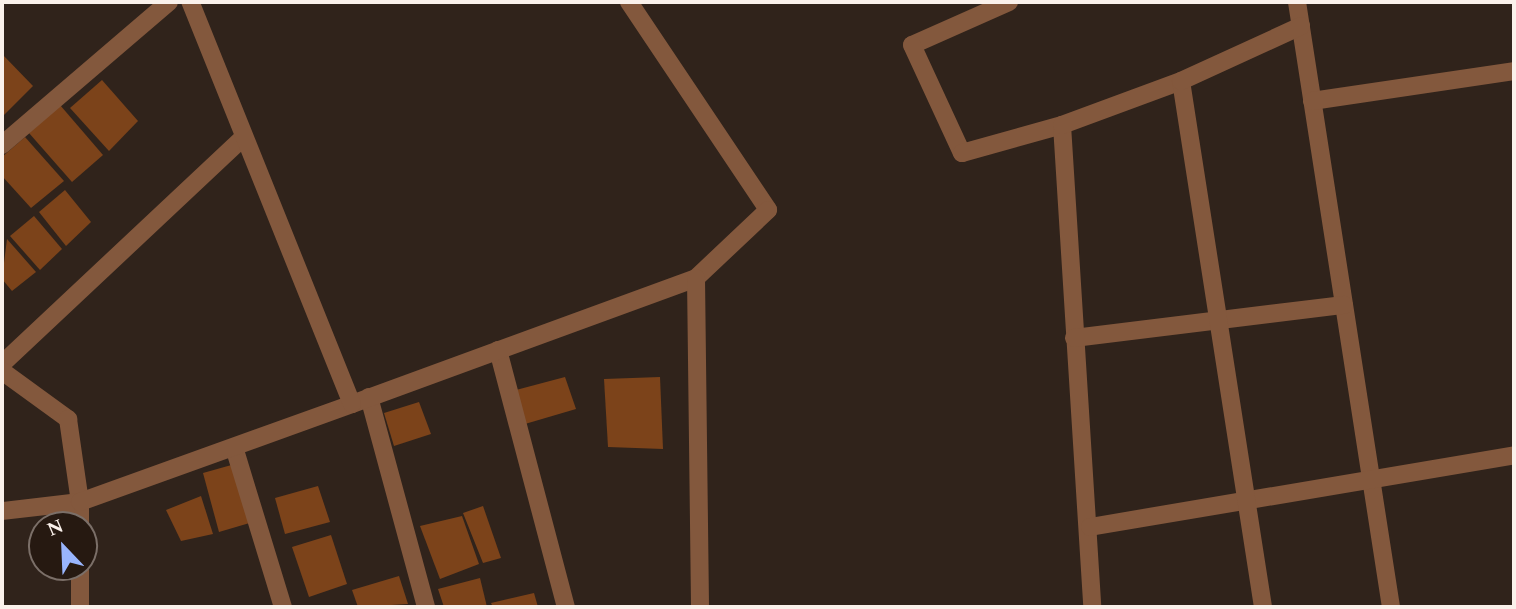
<!DOCTYPE html>
<style>
body{margin:0}
#map{position:relative;width:1516px;height:609px;overflow:hidden;background:#30231b;font-family:Spectral,serif}
div>[style]{position:absolute}
.building>*{inset:0;background:#7c431a}
.minor>*{height:18px;margin:-9px;padding:0 9px;transform-origin:9px;border-radius:9px;background:#83583d}
span{translate:-50% -50%;white-space:nowrap;text-align:center;line-height:1.15;-webkit-text-stroke:5px #261911;paint-order:stroke}
.frame{position:absolute;inset:0;border:4px solid #faf1eb;pointer-events:none}
.north{position:absolute;left:28px;top:511px;width:70px;height:70px;box-sizing:border-box;background:#261911;border:2px solid #7b6f68;border-radius:50%;rotate:337deg;font-size:19px;font-weight:700;line-height:28px;text-align:center;color:#faf1eb}
.north::after{content:'';display:block;margin:auto;width:24px;height:32px;background:#99b5fd;clip-path:polygon(50% 0,100% 100%,50% 72%,0 100%)}
</style>
<div id="map">
<div class="building">
<div style="clip-path:polygon(2px 54px,33px 86px,2px 117px)"></div>
<div style="clip-path:polygon(102px 80px,138px 121px,109px 151px,70px 108px)"></div>
<div style="clip-path:polygon(60px 105px,103px 155px,72px 182px,29px 133px)"></div>
<div style="clip-path:polygon(25px 137px,64px 181px,31px 208px,2px 176px,2px 157px)"></div>
<div style="clip-path:polygon(65px 190px,91px 222px,66px 246px,39px 212px)"></div>
<div style="clip-path:polygon(34px 216px,62px 249px,40px 270px,10px 236px)"></div>
<div style="clip-path:polygon(7px 239px,36px 272px,12px 291px,2px 279px)"></div>
<div style="clip-path:polygon(565px 377px,576px 409px,525px 424px,516px 390px)"></div>
<div style="clip-path:polygon(660px 377px,663px 449px,608px 447px,604px 379px)"></div>
<div style="clip-path:polygon(419px 402px,431px 434px,394px 446px,384px 413px)"></div>
<div style="clip-path:polygon(235px 464px,253px 522px,219px 532px,203px 473px)"></div>
<div style="clip-path:polygon(318px 486px,330px 522px,285px 534px,275px 498px)"></div>
<div style="clip-path:polygon(201px 496px,213px 534px,181px 541px,166px 510px)"></div>
<div style="clip-path:polygon(483px 506px,501px 558px,483px 563px,463px 513px)"></div>
<div style="clip-path:polygon(462px 516px,479px 564px,440px 579px,420px 526px)"></div>
<div style="clip-path:polygon(331px 535px,347px 584px,309px 597px,292px 547px)"></div>
<div style="clip-path:polygon(399px 576px,408px 604px,358px 607px,352px 590px)"></div>
<div style="clip-path:polygon(480px 578px,487px 607px,444px 607px,438px 589px)"></div>
<div style="clip-path:polygon(534px 593px,538px 607px,493px 607px,491px 603px)"></div>
</div>
<div class="minor">
<div style="left:629px;top:2px;width:250px;rotate:56.2deg"></div>
<div style="left:768px;top:210px;width:99px;rotate:136.6deg"></div>
<div style="left:1009px;top:2px;width:106px;rotate:156.1deg"></div>
<div style="left:912px;top:45px;width:119px;rotate:65.2deg"></div>
<div style="left:962px;top:153px;width:104px;rotate:-15.6deg"></div>
<div style="left:1062px;top:125px;width:483px;rotate:86.4deg"></div>
<div style="left:1297px;top:2px;width:612px;rotate:81.17deg"></div>
<div style="left:1312px;top:101px;width:204px;rotate:-8.4deg"></div>
<div style="left:1062px;top:125px;width:127px;rotate:-20.3deg"></div>
<div style="left:2px;top:145px;width:220px;rotate:-40.6deg"></div>
<div style="left:1074px;top:338px;width:272px;rotate:-7deg"></div>
<div style="left:498px;top:350px;width:266px;rotate:75.2deg"></div>
<div style="left:2px;top:364px;width:332px;rotate:-43.2deg"></div>
<div style="left:2px;top:371px;width:82px;rotate:36deg"></div>
<div style="left:68px;top:419px;width:84px;rotate:81.8deg"></div>
<div style="left:80px;top:502px;width:79px;rotate:173.4deg"></div>
<div style="left:369px;top:397px;width:218px;rotate:74.8deg"></div>
<div style="left:352px;top:404px;width:366px;rotate:-20.1deg"></div>
<div style="left:696px;top:278px;width:329px;rotate:89.3deg"></div>
<div style="left:234px;top:447px;width:167px;rotate:73deg"></div>
<div style="left:80px;top:525px;width:23px;rotate:-90deg"></div>
<div style="left:80px;top:502px;width:289px;rotate:-19.8deg"></div>
<div style="left:352px;top:404px;width:433px;rotate:-111.9deg"></div>
<div style="left:1090px;top:527px;width:430px;rotate:-9.6deg"></div>
<div style="left:80px;top:607px;width:40px;rotate:-90deg"></div>
<div style="left:1263px;top:607px;width:532px;rotate:-98.86deg"></div>
<div style="left:1181px;top:81px;width:132px;rotate:-24.6deg"></div>
</div>
<div class="frame"></div>
<div class="north">N</div>
</div>
